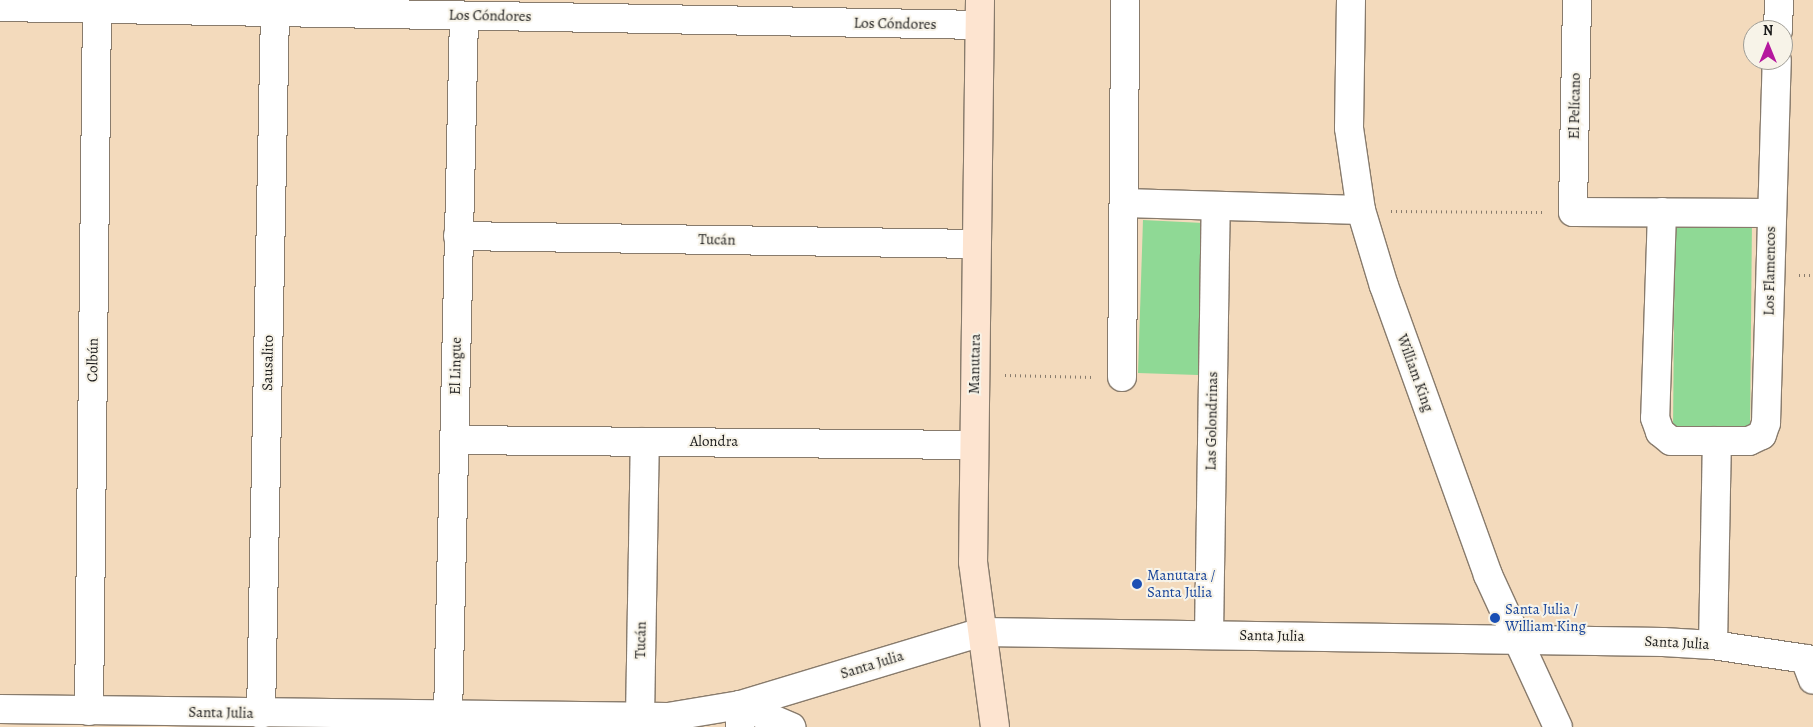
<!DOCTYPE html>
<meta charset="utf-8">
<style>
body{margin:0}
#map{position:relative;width:1813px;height:727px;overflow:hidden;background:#f3dabc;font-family:Alegreya,serif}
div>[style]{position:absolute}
.green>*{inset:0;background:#8fd995}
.path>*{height:3px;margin-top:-1.5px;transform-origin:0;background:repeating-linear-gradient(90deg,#887b6c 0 1px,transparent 0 5px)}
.roads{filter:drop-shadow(1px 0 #887b6c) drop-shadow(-1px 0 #887b6c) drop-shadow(0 1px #887b6c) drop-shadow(0 -1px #887b6c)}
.minor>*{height:28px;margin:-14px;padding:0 14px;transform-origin:14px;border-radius:14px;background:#fff}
.tertiary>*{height:28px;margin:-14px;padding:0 14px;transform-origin:14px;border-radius:14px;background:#fff}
.secondary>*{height:28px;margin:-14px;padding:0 14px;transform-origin:14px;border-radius:14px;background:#fde4d0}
.dots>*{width:14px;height:14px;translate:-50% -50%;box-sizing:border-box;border:2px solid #f7f3e8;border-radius:50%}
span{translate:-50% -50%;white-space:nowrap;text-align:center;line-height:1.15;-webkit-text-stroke:4px #f7f3e8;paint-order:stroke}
.street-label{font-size:15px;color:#1c1c1c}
.transit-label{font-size:15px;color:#164399}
.left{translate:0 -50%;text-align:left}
.north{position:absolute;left:1743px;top:20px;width:50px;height:50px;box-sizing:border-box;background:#f7f3e8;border:1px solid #9f9d96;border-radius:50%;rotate:0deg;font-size:14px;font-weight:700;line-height:20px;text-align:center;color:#1c1c1c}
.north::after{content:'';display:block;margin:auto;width:18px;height:22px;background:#b5179e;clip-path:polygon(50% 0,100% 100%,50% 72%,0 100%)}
</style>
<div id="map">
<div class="green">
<div style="clip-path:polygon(1675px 218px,1752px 219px,1750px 432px,1673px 431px)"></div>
<div style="clip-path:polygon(1143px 220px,1203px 223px,1198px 375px,1138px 373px)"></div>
</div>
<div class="path">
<div style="left:1391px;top:211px;width:154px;rotate:0.4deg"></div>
<div style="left:1799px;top:275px;width:14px"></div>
<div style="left:1005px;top:375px;width:89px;rotate:1.3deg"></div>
</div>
<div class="roads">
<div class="minor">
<div style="left:1351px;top:0;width:128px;rotate:90.9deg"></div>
<div style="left:1349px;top:128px;width:83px;rotate:81.7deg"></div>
<div style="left:1361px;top:210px;width:79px;rotate:73.2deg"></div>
<div style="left:1384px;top:286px;width:307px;rotate:70.2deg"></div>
<div style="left:1488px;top:575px;width:167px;rotate:65.3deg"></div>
<div style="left:1577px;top:0;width:212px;rotate:91.1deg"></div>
<div style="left:1573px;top:212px;width:198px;rotate:0.3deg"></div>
<div style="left:0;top:7px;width:979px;rotate:1.05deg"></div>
<div style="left:1778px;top:30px;width:30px;rotate:-88deg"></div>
<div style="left:1124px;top:203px;width:237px;rotate:1.7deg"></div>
<div style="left:1662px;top:212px;width:206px;rotate:91.9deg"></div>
<div style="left:1655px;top:418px;width:15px;rotate:70deg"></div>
<div style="left:1660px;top:432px;width:14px;rotate:39deg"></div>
<div style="left:1671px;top:441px;width:78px"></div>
<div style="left:1749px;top:441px;width:14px;rotate:-25deg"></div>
<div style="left:1762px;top:435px;width:13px;rotate:-72deg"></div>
<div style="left:1766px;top:423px;width:363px;rotate:-88.3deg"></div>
<div style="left:458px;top:236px;width:518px;rotate:0.88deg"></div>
<div style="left:1122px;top:377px;width:377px;rotate:-89.5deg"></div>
<div style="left:454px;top:440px;width:520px;rotate:0.55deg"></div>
<div style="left:1209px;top:635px;width:429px;rotate:-89.1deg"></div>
<div style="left:1713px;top:645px;width:204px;rotate:-88.9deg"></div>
<div style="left:1805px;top:659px;width:22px;rotate:69deg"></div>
<div style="left:89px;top:711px;width:702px;rotate:-89.35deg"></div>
<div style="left:261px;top:714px;width:702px;rotate:-88.86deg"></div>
<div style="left:448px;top:716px;width:700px;rotate:-88.69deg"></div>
<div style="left:640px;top:718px;width:276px;rotate:-89deg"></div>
<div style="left:740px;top:727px;width:22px;rotate:-90deg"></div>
</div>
<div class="tertiary">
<div style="left:740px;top:705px;width:56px;rotate:23.3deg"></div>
<div style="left:0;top:709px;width:668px;rotate:0.69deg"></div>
<div style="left:668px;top:717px;width:73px;rotate:-9.5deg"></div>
<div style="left:740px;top:705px;width:253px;rotate:-16.8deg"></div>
<div style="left:982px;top:632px;width:681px;rotate:0.84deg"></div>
<div style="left:1663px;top:642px;width:50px;rotate:3.4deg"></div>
<div style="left:1713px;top:645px;width:101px;rotate:8.5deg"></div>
</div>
<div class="secondary">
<div style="left:980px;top:0;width:562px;rotate:90.71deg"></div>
<div style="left:973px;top:562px;width:166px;rotate:82.4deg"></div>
</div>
</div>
<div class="dots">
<div style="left:1137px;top:584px;background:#1a4fb4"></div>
<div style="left:1495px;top:618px;background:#1a4fb4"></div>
</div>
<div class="street-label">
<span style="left:490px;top:16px;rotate:1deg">Los Cóndores</span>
<span style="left:895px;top:24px;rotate:1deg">Los Cóndores</span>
<span style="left:1575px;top:106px;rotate:-89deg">El Pelícano</span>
<span style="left:717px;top:240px;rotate:1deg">Tucán</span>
<span style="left:1770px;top:271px;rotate:-89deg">Los Flamencos</span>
<span style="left:93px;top:360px;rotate:-89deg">Colbún</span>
<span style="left:268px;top:363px;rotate:-89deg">Sausalito</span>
<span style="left:975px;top:364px;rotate:-89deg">Manutara</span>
<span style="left:456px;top:366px;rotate:-89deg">El Lingue</span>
<span style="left:1415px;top:373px;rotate:70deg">William King</span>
<span style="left:1212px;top:421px;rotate:-89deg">Las Golondrinas</span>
<span style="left:714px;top:442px">Alondra</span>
<span style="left:1272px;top:636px;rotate:1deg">Santa Julia</span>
<span style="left:641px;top:640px;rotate:-89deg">Tucán</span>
<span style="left:1677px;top:643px;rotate:3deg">Santa Julia</span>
<span style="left:872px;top:665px;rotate:-17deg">Santa Julia</span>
<span style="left:221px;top:713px;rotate:1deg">Santa Julia</span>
</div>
<div class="transit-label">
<span class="left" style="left:1147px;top:584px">Manutara /<br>Santa Julia</span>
<span class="left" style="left:1505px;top:618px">Santa Julia /<br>William King</span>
</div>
<div class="north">N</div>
</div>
